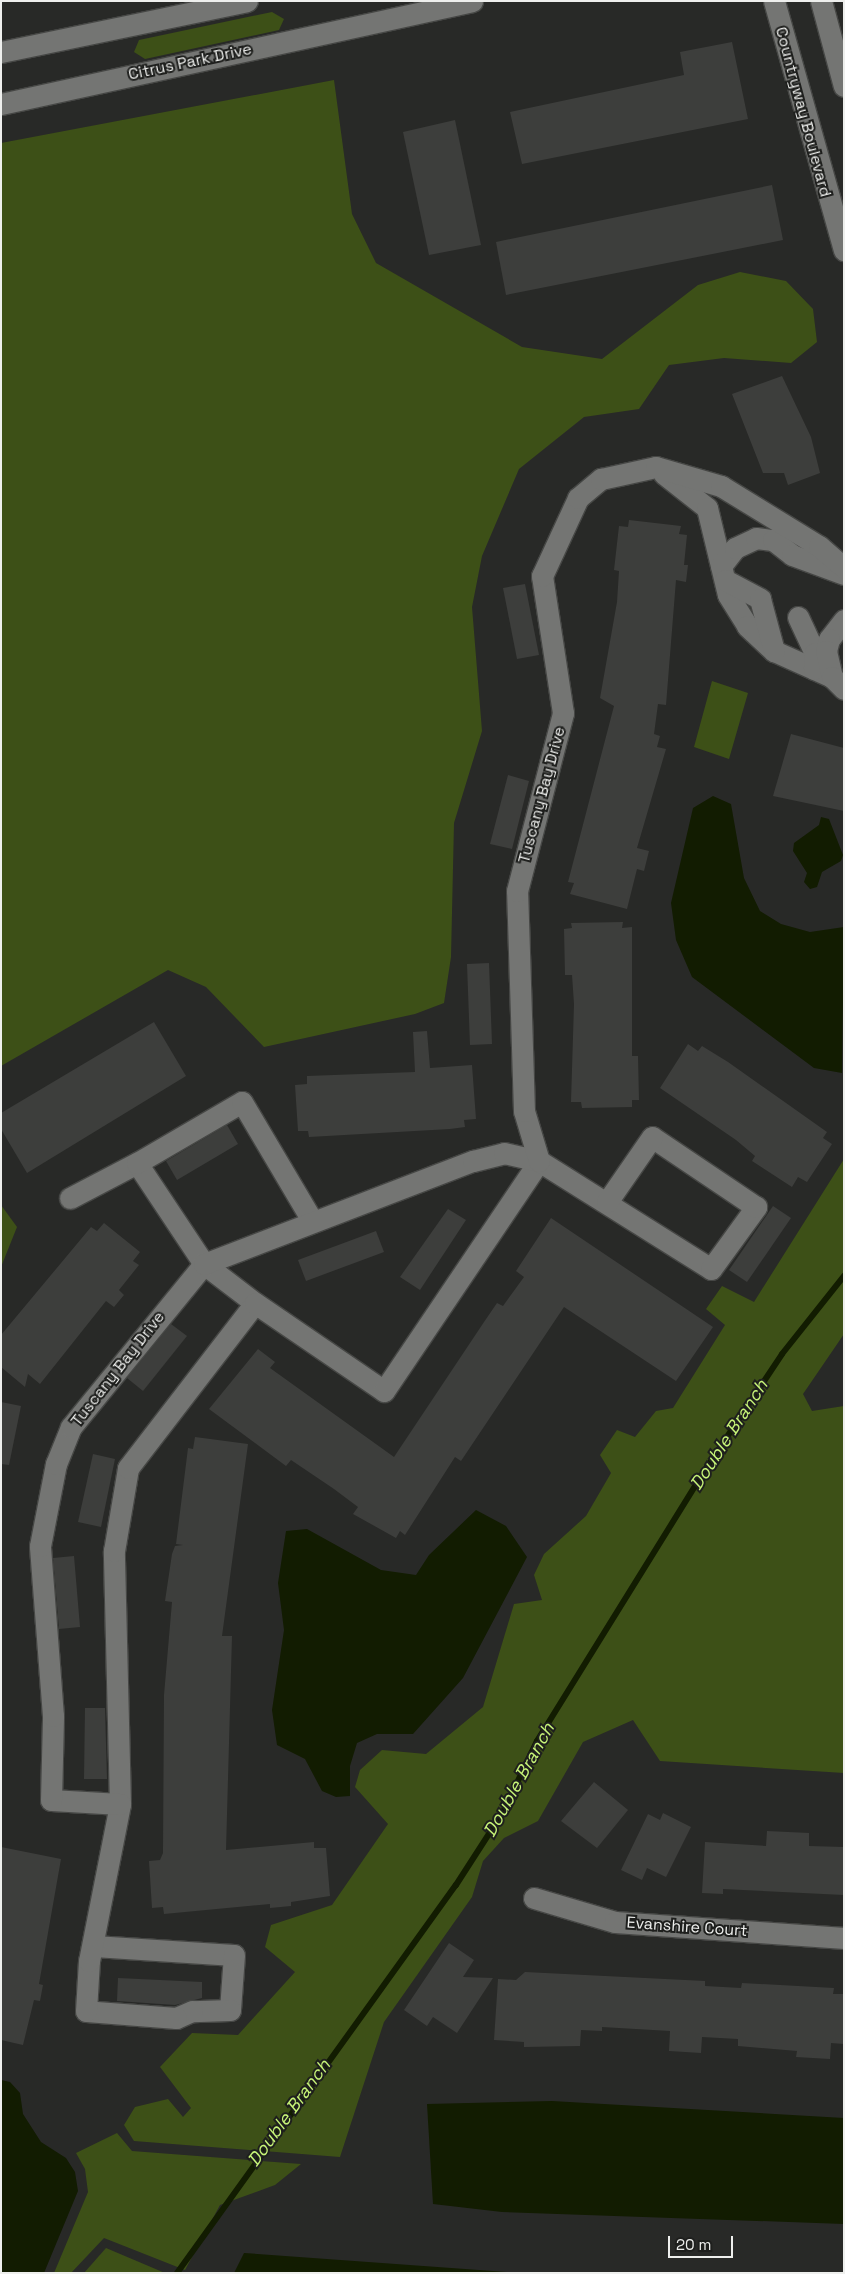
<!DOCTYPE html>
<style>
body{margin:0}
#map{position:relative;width:845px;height:2274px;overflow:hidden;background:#282927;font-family:"Space Grotesk",sans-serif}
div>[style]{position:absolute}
.green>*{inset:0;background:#3d5017}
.water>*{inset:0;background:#121c01}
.stream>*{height:6px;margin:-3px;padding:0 3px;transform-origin:3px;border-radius:3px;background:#121c01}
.building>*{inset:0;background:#3d3e3c}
.roads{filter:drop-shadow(1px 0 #464745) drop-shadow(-1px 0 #464745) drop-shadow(0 1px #464745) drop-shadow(0 -1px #464745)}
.minor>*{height:21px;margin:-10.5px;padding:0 10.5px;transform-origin:10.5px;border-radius:10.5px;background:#747573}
span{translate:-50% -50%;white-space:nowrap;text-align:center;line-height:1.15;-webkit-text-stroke:4px #1e1f1d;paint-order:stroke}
.street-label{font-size:16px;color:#eeefed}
.water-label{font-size:18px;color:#c7f478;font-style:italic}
.frame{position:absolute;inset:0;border:2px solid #eeefed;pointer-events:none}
.scale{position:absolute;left:668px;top:2236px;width:65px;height:22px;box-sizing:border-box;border:2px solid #eeefed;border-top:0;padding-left:6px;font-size:15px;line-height:18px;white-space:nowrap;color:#eeefed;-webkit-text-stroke:4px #1e1f1d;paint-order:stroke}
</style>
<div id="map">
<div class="green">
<div style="clip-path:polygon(272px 12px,284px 19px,279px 30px,145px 59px,134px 52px,139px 40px)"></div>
<div style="clip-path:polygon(334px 80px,352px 214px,376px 263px,522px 347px,602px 359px,698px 285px,740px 272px,786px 281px,813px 309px,817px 342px,791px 363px,724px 358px,669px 365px,639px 409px,584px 417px,519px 469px,482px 556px,472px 607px,482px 731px,454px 823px,451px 957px,444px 1003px,415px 1014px,264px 1047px,206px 987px,168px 970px,1px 1066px,1px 143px)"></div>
<div style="clip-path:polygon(712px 681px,748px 693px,729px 759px,694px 747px)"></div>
<div style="clip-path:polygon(844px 1159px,844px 1334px,803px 1394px,812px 1411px,844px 1406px,844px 1773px,660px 1761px,633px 1720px,583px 1742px,538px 1821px,504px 1838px,483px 1861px,472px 1897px,384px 2022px,340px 2157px,134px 2141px,124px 2125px,135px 2107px,168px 2099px,183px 2117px,191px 2108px,160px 2067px,192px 2033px,238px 2035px,295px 1972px,265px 1947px,271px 1925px,332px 1905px,388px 1824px,355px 1787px,360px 1770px,382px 1750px,426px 1754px,483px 1707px,514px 1604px,542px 1600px,534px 1575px,544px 1554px,586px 1516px,611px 1473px,600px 1455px,617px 1430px,635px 1437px,656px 1411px,673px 1408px,725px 1325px,706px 1309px,722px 1286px,754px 1302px)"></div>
<div style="clip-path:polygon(1px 1205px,17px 1227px,1px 1267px)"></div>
<div style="clip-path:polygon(117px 2133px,132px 2151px,301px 2164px,275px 2185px,220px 2205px,185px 2270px,104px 2238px,71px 2273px,54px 2273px,88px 2192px,85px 2169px,76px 2153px)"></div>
<div style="clip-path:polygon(106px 2248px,165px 2273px,84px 2273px)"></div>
</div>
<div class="water">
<div style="clip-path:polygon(713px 796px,731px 804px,744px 878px,760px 911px,781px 924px,810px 932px,844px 927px,842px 1073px,814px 1068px,692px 977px,676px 940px,671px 903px,693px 808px)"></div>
<div style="clip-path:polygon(821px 817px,829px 819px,843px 855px,841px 861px,822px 872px,817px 887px,810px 889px,804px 882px,807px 873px,793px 851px,794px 843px,819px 825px)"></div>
<div style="clip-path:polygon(476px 1510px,506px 1526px,527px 1557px,463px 1678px,413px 1734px,377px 1734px,357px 1743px,350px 1766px,350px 1796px,336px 1797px,322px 1791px,305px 1759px,277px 1745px,272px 1710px,284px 1630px,278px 1583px,286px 1531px,307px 1529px,381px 1570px,416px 1575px,429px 1555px)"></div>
<div style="clip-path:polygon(1px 2080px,10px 2082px,20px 2093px,23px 2114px,41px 2142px,66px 2158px,75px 2172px,78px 2191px,44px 2273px,1px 2273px)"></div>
<div style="clip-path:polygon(552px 2101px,844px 2118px,844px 2224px,502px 2212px,433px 2204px,427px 2104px)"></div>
<div style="clip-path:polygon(244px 2253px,520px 2273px,234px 2273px)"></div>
</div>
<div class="stream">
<div style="left:177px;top:2273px;width:478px;rotate:-54.3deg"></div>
<div style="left:456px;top:1885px;width:87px;rotate:-57.2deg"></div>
<div style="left:503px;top:1812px;width:79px;rotate:-64.4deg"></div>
<div style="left:537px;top:1741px;width:326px;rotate:-58.2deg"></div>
<div style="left:709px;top:1464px;width:132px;rotate:-56.4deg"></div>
<div style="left:782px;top:1354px;width:100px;rotate:-51.5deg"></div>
</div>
<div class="building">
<div style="clip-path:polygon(732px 42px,748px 119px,522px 164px,510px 112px,684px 75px,680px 52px)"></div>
<div style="clip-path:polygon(455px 120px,481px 245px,429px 255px,403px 132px)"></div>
<div style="clip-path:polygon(772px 185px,783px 240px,506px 295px,496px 242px)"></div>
<div style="clip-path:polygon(782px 376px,811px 437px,820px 473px,788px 485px,784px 473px,763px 473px,732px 394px)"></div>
<div style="clip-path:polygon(629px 520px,681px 526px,679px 534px,687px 535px,684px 565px,688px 565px,686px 582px,676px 580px,666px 705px,658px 704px,654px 734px,660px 736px,657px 747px,666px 749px,637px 848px,649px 851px,644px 871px,637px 869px,627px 909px,570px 894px,574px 883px,568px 882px,614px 706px,600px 698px,617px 602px,619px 571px,614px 570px,619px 526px,628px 527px)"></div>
<div style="clip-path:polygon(525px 584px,539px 655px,517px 659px,503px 588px)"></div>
<div style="clip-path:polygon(791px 734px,844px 748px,844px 811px,773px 796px)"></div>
<div style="clip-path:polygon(508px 775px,529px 781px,512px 849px,490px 844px)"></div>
<div style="clip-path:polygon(623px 922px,622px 928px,632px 927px,632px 1056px,638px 1056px,639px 1100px,632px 1100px,632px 1107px,582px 1108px,581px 1102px,571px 1102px,574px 1004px,572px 975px,565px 975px,564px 929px,572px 928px,571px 923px)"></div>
<div style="clip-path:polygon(489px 963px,492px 1044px,470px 1045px,467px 964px)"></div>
<div style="clip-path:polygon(154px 1022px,186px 1076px,27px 1173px,1px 1129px,1px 1113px)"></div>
<div style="clip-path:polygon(427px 1031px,430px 1068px,472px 1065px,476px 1119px,464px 1120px,465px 1127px,450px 1129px,309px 1137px,308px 1131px,298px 1131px,295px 1085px,307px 1084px,307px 1076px,415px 1072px,413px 1032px)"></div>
<div style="clip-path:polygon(688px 1044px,698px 1051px,702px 1046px,728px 1062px,827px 1132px,823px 1138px,832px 1144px,807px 1182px,798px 1177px,792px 1187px,752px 1161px,755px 1156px,736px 1140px,660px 1088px)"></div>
<div style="clip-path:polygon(227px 1125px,238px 1144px,177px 1180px,166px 1161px)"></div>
<div style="clip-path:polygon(773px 1206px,791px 1218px,747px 1282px,729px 1270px)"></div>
<div style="clip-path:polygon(448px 1209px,466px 1220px,420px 1290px,400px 1277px)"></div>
<div style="clip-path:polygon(551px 1218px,713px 1327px,676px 1381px,564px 1307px,461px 1461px,455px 1457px,405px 1535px,400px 1531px,396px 1538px,353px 1514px,358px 1507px,334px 1489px,291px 1460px,286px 1466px,209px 1409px,258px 1349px,275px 1362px,270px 1368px,394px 1457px,484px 1322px,497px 1303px,503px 1306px,524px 1277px,516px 1271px)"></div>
<div style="clip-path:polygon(104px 1223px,140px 1252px,133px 1261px,139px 1265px,119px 1290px,124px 1295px,114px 1307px,106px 1301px,40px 1384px,28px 1374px,25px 1387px,1px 1367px,1px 1335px,91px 1227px,97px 1231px)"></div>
<div style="clip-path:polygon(376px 1231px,384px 1252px,306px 1281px,298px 1260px)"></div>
<div style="clip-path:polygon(171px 1324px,187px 1336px,143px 1391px,127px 1378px)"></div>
<div style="clip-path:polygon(1px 1402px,21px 1406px,9px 1465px,1px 1464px)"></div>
<div style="clip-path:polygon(195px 1437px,248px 1444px,222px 1636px,232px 1636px,226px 1850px,314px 1842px,314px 1848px,326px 1848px,330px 1896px,291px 1902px,291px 1906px,270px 1908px,270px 1904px,164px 1914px,163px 1907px,152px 1908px,149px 1861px,160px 1860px,163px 1853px,164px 1695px,172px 1602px,165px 1601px,172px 1554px,175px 1546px,183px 1545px,176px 1544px,188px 1448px,193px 1449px)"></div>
<div style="clip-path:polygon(93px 1454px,115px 1459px,101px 1527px,78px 1522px)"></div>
<div style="clip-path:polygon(74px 1556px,80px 1627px,59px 1629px,53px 1558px)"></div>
<div style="clip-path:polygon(85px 1708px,105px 1708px,107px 1779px,84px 1779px)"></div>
<div style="clip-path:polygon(594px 1782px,628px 1810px,597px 1848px,561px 1821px)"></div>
<div style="clip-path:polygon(663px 1813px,691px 1827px,666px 1877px,647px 1868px,642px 1880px,621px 1870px,648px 1814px,660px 1820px)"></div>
<div style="clip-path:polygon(767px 1831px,809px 1833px,809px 1846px,844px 1847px,844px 1895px,723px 1889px,723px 1894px,702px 1893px,705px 1842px,766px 1846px)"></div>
<div style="clip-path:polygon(1px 1847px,61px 1859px,39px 1984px,43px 1985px,40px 2001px,34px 2000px,23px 2045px,1px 2040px)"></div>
<div style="clip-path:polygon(449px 1943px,474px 1960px,463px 1977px,493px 1978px,457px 2033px,433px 2017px,427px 2026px,404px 2010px)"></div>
<div style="clip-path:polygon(525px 1972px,705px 1981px,705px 1986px,741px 1988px,742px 1983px,834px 1988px,833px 1994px,844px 1994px,844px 2044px,831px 2043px,830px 2059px,796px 2057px,797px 2051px,738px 2046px,738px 2039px,702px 2037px,701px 2053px,669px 2051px,670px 2031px,602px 2027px,602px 2031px,581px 2030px,580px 2046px,524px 2047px,524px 2042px,494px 2040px,498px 1979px,516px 1980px)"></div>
<div style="clip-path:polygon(118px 1978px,202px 1982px,202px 1998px,175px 2005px,117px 2001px)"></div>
</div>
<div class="roads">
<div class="minor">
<div style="left:774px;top:1px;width:259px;rotate:74.3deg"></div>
<div style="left:821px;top:1px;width:88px;rotate:74.9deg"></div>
<div style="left:1px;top:52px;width:251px;rotate:-11.7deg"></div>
<div style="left:1px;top:104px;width:482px;rotate:-12.3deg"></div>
<div style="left:664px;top:474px;width:55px;rotate:38.3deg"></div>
<div style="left:707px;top:508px;width:89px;rotate:76.4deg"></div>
<div style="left:728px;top:595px;width:36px;rotate:58deg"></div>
<div style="left:747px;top:626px;width:37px;rotate:43deg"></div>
<div style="left:774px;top:651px;width:64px;rotate:24.1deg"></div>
<div style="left:721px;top:566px;width:23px;rotate:-52deg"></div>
<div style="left:735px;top:548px;width:23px;rotate:-25deg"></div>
<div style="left:756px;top:538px;width:17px;rotate:7deg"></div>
<div style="left:773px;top:540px;width:24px;rotate:38deg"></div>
<div style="left:792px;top:555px;width:55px;rotate:20.1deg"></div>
<div style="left:725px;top:580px;width:40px;rotate:28deg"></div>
<div style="left:760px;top:599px;width:54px;rotate:74.9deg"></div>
<div style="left:798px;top:617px;width:40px;rotate:65deg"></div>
<div style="left:815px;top:653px;width:16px;rotate:94deg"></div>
<div style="left:844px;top:620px;width:24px;rotate:128deg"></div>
<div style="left:829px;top:639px;width:12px;rotate:104deg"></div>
<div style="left:826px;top:651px;width:27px;rotate:77deg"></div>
<div style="left:832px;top:677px;width:17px;rotate:45deg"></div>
<div style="left:70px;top:1198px;width:76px;rotate:-27.6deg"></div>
<div style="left:255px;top:1303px;width:64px;rotate:-142.6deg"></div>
<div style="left:204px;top:1264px;width:121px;rotate:-123.6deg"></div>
<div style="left:137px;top:1163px;width:121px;rotate:-30.2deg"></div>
<div style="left:242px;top:1102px;width:139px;rotate:59.4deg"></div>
<div style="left:120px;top:1804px;width:253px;rotate:-91.4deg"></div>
<div style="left:114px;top:1551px;width:84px;rotate:-80.4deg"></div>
<div style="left:128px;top:1468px;width:208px;rotate:-52.4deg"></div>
<div style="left:255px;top:1303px;width:156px;rotate:34.3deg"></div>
<div style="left:384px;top:1391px;width:277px;rotate:-56deg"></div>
<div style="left:539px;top:1161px;width:203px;rotate:32.1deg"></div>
<div style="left:711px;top:1269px;width:77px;rotate:-54deg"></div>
<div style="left:756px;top:1207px;width:125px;rotate:-146.1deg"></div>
<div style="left:652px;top:1137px;width:79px;rotate:124.7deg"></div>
<div style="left:534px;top:1898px;width:84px;rotate:16.5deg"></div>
<div style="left:615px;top:1922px;width:230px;rotate:4deg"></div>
<div style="left:94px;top:1946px;width:140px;rotate:3.7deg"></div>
<div style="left:234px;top:1955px;width:55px;rotate:94.2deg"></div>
<div style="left:230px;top:2010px;width:38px;rotate:178deg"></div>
<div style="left:192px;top:2011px;width:17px;rotate:156deg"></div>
<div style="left:176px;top:2018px;width:90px;rotate:-175.6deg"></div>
<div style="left:86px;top:2011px;width:50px;rotate:-86.6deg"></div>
<div style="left:89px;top:1961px;width:160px;rotate:-78.8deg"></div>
<div style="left:120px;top:1804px;width:69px;rotate:-176.7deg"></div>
<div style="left:51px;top:1800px;width:84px;rotate:-88.6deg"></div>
<div style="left:53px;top:1716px;width:170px;rotate:-94.4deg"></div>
<div style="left:40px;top:1546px;width:84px;rotate:-79deg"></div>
<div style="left:56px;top:1464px;width:40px;rotate:-68deg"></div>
<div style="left:71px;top:1427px;width:210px;rotate:-50.8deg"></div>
<div style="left:204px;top:1264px;width:288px;rotate:-21deg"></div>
<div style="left:473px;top:1161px;width:32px;rotate:-14deg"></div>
<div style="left:504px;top:1153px;width:36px;rotate:13deg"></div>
<div style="left:539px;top:1161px;width:52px;rotate:-106.7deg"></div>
<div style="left:524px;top:1111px;width:220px;rotate:-91.8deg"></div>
<div style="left:517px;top:891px;width:184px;rotate:-75.5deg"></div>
<div style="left:563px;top:713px;width:139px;rotate:-98.7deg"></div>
<div style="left:542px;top:576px;width:86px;rotate:-65.2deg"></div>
<div style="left:578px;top:498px;width:30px;rotate:-40deg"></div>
<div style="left:601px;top:479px;width:56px;rotate:-12.3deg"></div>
<div style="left:656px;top:467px;width:68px;rotate:16.3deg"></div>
<div style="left:721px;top:486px;width:115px;rotate:31.5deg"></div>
<div style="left:819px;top:546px;width:33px;rotate:41deg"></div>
</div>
</div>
<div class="street-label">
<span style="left:190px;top:62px;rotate:-12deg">Citrus Park Drive</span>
<span style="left:803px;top:112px;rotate:75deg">Countryway Boulevard</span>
<span style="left:542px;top:795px;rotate:-75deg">Tuscany Bay Drive</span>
<span style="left:118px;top:1369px;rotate:-52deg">Tuscany Bay Drive</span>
<span style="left:687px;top:1927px;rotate:4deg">Evanshire Court</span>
</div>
<div class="water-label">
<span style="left:729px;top:1435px;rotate:-57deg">Double Branch</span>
<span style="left:519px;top:1780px;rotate:-61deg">Double Branch</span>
<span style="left:289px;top:2113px;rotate:-54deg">Double Branch</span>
</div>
<div class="frame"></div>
<div class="scale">20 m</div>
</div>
